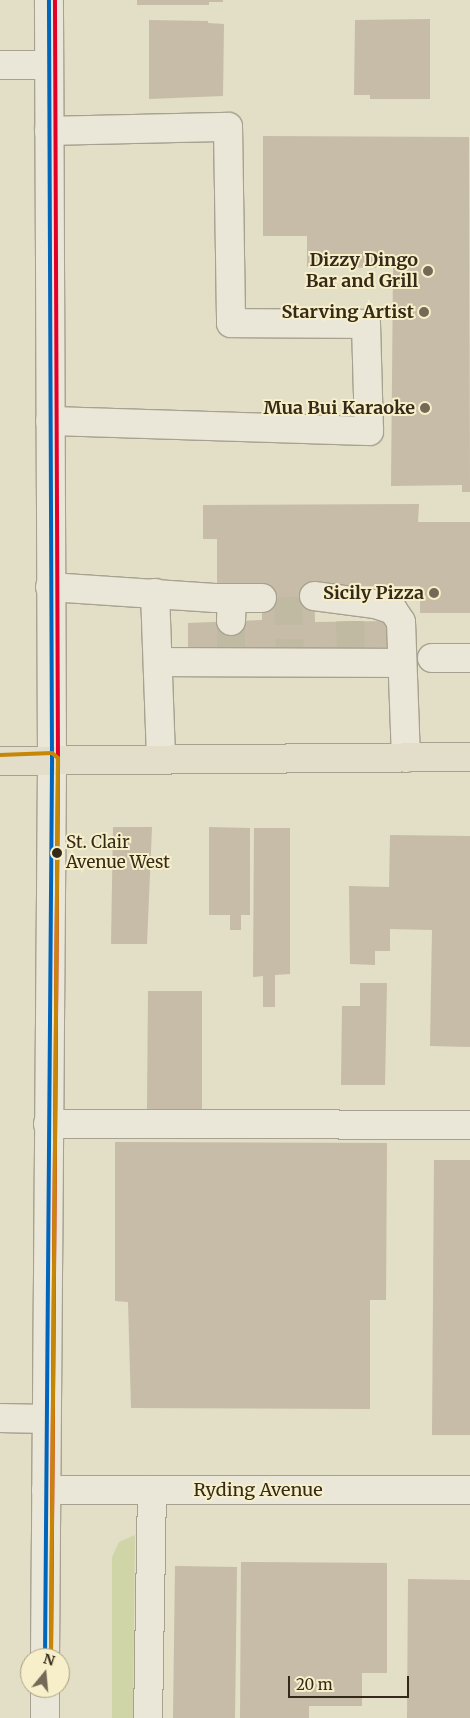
<!DOCTYPE html>
<style>
body{margin:0}
#map{position:relative;width:470px;height:1718px;overflow:hidden;background:#e3dec6;font-family:Merriweather,serif}
div>[style]{position:absolute}
.green>*{inset:0;background:#cfd5a7}
.building>*{inset:0;background:#c7bca7}
.minor-tunnel>*{height:28px;margin-top:-14px;transform-origin:0;background:repeating-linear-gradient(90deg,#c0baa3 0 28px,transparent 0 42px)}
.roads{filter:drop-shadow(1px 0 #a7a290) drop-shadow(-1px 0 #a7a290) drop-shadow(0 1px #a7a290) drop-shadow(0 -1px #a7a290)}
.minor>*{height:28px;margin:-14px;padding:0 14px;transform-origin:14px;border-radius:14px;background:#ebe7d8}
.major>*{height:28px;margin:-14px;padding:0 14px;transform-origin:14px;border-radius:14px;background:#e2dec9}
.bus-1>*{height:4px;margin:-2px;padding:0 2px;transform-origin:2px;border-radius:2px;background:#0065bd}
.bus-2>*{height:4px;margin:-2px;padding:0 2px;transform-origin:2px;border-radius:2px;background:#e4002b}
.bus-3>*{height:4px;margin:-2px;padding:0 2px;transform-origin:2px;border-radius:2px;background:#c68706}
.dots>*{width:14px;height:14px;translate:-50% -50%;box-sizing:border-box;border:2px solid #f7efc9;border-radius:50%}
span{translate:-50% -50%;white-space:nowrap;text-align:center;line-height:1.15;-webkit-text-stroke:4px #f7efc9;paint-order:stroke}
.bus-label{font-size:17px;color:#352a19}
.left{translate:0 -50%;text-align:left}
.poi-label{font-size:18px;color:#352a19;font-weight:700}
.right{translate:-100% -50%;text-align:right}
.street-label{font-size:18px;color:#352a19}
.north{position:absolute;left:20px;top:1648px;width:50px;height:50px;box-sizing:border-box;background:#f7efc9;border:1px solid #a9a083;border-radius:50%;rotate:17deg;font-size:14px;font-weight:700;line-height:20px;text-align:center;color:#352a19}
.north::after{content:'';display:block;margin:auto;width:18px;height:22px;background:#726956;clip-path:polygon(50% 0,100% 100%,50% 72%,0 100%)}
.scale{position:absolute;left:288px;top:1676px;width:121px;height:22px;box-sizing:border-box;border:2px solid #352a19;border-top:0;padding-left:6px;font-size:15px;line-height:18px;white-space:nowrap;color:#352a19;-webkit-text-stroke:4px #f7efc9;paint-order:stroke}
</style>
<div id="map">
<div class="green">
<div style="clip-path:polygon(135px 1535px,133px 1718px,112px 1718px,112px 1557px,119px 1542px)"></div>
</div>
<div class="building">
<div style="clip-path:polygon(137px 0,223px 0,223px 2px,209px 2px,209px 5px,137px 5px)"></div>
<div style="clip-path:polygon(430px 19px,430px 99px,370px 99px,370px 95px,354px 95px,355px 20px)"></div>
<div style="clip-path:polygon(149px 20px,208px 21px,208px 23px,224px 24px,223px 96px,149px 99px)"></div>
<div style="clip-path:polygon(263px 136px,469px 137px,470px 492px,462px 492px,462px 485px,391px 486px,393px 268px,307px 267px,307px 236px,263px 236px)"></div>
<div style="clip-path:polygon(419px 504px,418px 522px,470px 522px,470px 613px,420px 613px,420px 586px,314px 586px,315px 622px,391px 621px,394px 658px,188px 654px,188px 623px,262px 620px,262px 587px,217px 588px,217px 539px,203px 539px,203px 505px)"></div>
<div style="clip-path:polygon(113px 827px,152px 827px,147px 944px,111px 944px)"></div>
<div style="clip-path:polygon(209px 827px,250px 828px,250px 915px,241px 915px,241px 930px,230px 930px,230px 915px,209px 915px)"></div>
<div style="clip-path:polygon(254px 828px,290px 828px,290px 974px,275px 975px,275px 1007px,263px 1007px,263px 976px,253px 977px)"></div>
<div style="clip-path:polygon(390px 835px,470px 836px,470px 1047px,430px 1046px,432px 930px,390px 929px,390px 951px,375px 951px,375px 965px,350px 964px,349px 886px,389px 887px)"></div>
<div style="clip-path:polygon(360px 983px,387px 983px,385px 1085px,341px 1085px,342px 1006px,360px 1006px)"></div>
<div style="clip-path:polygon(148px 991px,202px 991px,202px 1110px,147px 1109px)"></div>
<div style="clip-path:polygon(115px 1142px,387px 1143px,386px 1300px,370px 1300px,370px 1409px,131px 1408px,128px 1302px,115px 1301px)"></div>
<div style="clip-path:polygon(434px 1160px,470px 1160px,470px 1435px,432px 1435px)"></div>
<div style="clip-path:polygon(241px 1562px,387px 1563px,387px 1673px,362px 1673px,362px 1706px,309px 1706px,309px 1718px,240px 1718px)"></div>
<div style="clip-path:polygon(175px 1566px,237px 1567px,235px 1718px,173px 1718px)"></div>
<div style="clip-path:polygon(408px 1579px,470px 1580px,470px 1718px,407px 1718px)"></div>
</div>
<div class="minor-tunnel">
<div style="left:288px;top:597px;width:59px;rotate:88.1deg"></div>
<div style="left:231px;top:621px;width:34px;rotate:90deg"></div>
<div style="left:350px;top:621px;width:36px;rotate:88deg"></div>
</div>
<div class="roads">
<div class="minor">
<div style="left:0;top:65px;width:49px"></div>
<div style="left:49px;top:131px;width:179px;rotate:-1.3deg"></div>
<div style="left:228px;top:127px;width:196px;rotate:89.1deg"></div>
<div style="left:231px;top:323px;width:135px;rotate:0.4deg"></div>
<div style="left:366px;top:324px;width:107px;rotate:88.4deg"></div>
<div style="left:369px;top:431px;width:319px;rotate:-178.2deg"></div>
<div style="left:50px;top:587px;width:165px;rotate:3.8deg"></div>
<div style="left:215px;top:598px;width:47px"></div>
<div style="left:155px;top:593px;width:166px;rotate:87.9deg"></div>
<div style="left:314px;top:596px;width:62px;rotate:7.5deg"></div>
<div style="left:375px;top:604px;width:19px;rotate:18deg"></div>
<div style="left:393px;top:610px;width:14px;rotate:56deg"></div>
<div style="left:401px;top:622px;width:136px;rotate:87.9deg"></div>
<div style="left:231px;top:621px;width:23px;rotate:-88deg"></div>
<div style="left:432px;top:658px;width:38px"></div>
<div style="left:158px;top:662px;width:244px;rotate:0.2deg"></div>
<div style="left:48px;top:1124px;width:422px;rotate:0.1deg"></div>
<div style="left:0;top:1418px;width:46px;rotate:1.2deg"></div>
<div style="left:46px;top:1490px;width:424px"></div>
<div style="left:45px;top:1658px;width:899px;rotate:-89.55deg"></div>
<div style="left:52px;top:759px;width:759px;rotate:-90.23deg"></div>
<div style="left:45px;top:1718px;width:30px;rotate:-90deg"></div>
<div style="left:148px;top:1718px;width:228px;rotate:-89deg"></div>
</div>
<div class="major">
<div style="left:0;top:761px;width:470px;rotate:-0.5deg"></div>
</div>
</div>
<div class="bus-1">
<div style="left:45px;top:1658px;width:899px;rotate:-89.55deg"></div>
<div style="left:52px;top:759px;width:759px;rotate:-90.23deg"></div>
</div>
<div class="bus-2">
<div style="left:51px;top:1658px;width:899px;rotate:-89.55deg"></div>
<div style="left:58px;top:759px;width:759px;rotate:-90.23deg"></div>
</div>
<div class="bus-3">
<div style="left:0;top:755px;width:52px;rotate:-2.2deg"></div>
<div style="left:52px;top:753px;width:8px;rotate:40deg"></div>
<div style="left:58px;top:758px;width:900px;rotate:90.45deg"></div>
</div>
<div class="dots">
<div style="left:428px;top:271px;background:#726956"></div>
<div style="left:424px;top:312px;background:#726956"></div>
<div style="left:425px;top:408px;background:#726956"></div>
<div style="left:434px;top:593px;background:#726956"></div>
<div style="left:57px;top:853px;background:#352a19"></div>
</div>
<div class="bus-label">
<span class="left" style="left:66px;top:853px">St. Clair<br>Avenue West</span>
</div>
<div class="poi-label">
<span class="right" style="left:418px;top:271px">Dizzy Dingo<br>Bar and Grill</span>
<span class="right" style="left:414px;top:312px">Starving Artist</span>
<span class="right" style="left:415px;top:408px">Mua Bui Karaoke</span>
<span class="right" style="left:424px;top:593px">Sicily Pizza</span>
</div>
<div class="street-label">
<span style="left:258px;top:1490px">Ryding Avenue</span>
</div>
<div class="north">N</div>
<div class="scale">20 m</div>
</div>
